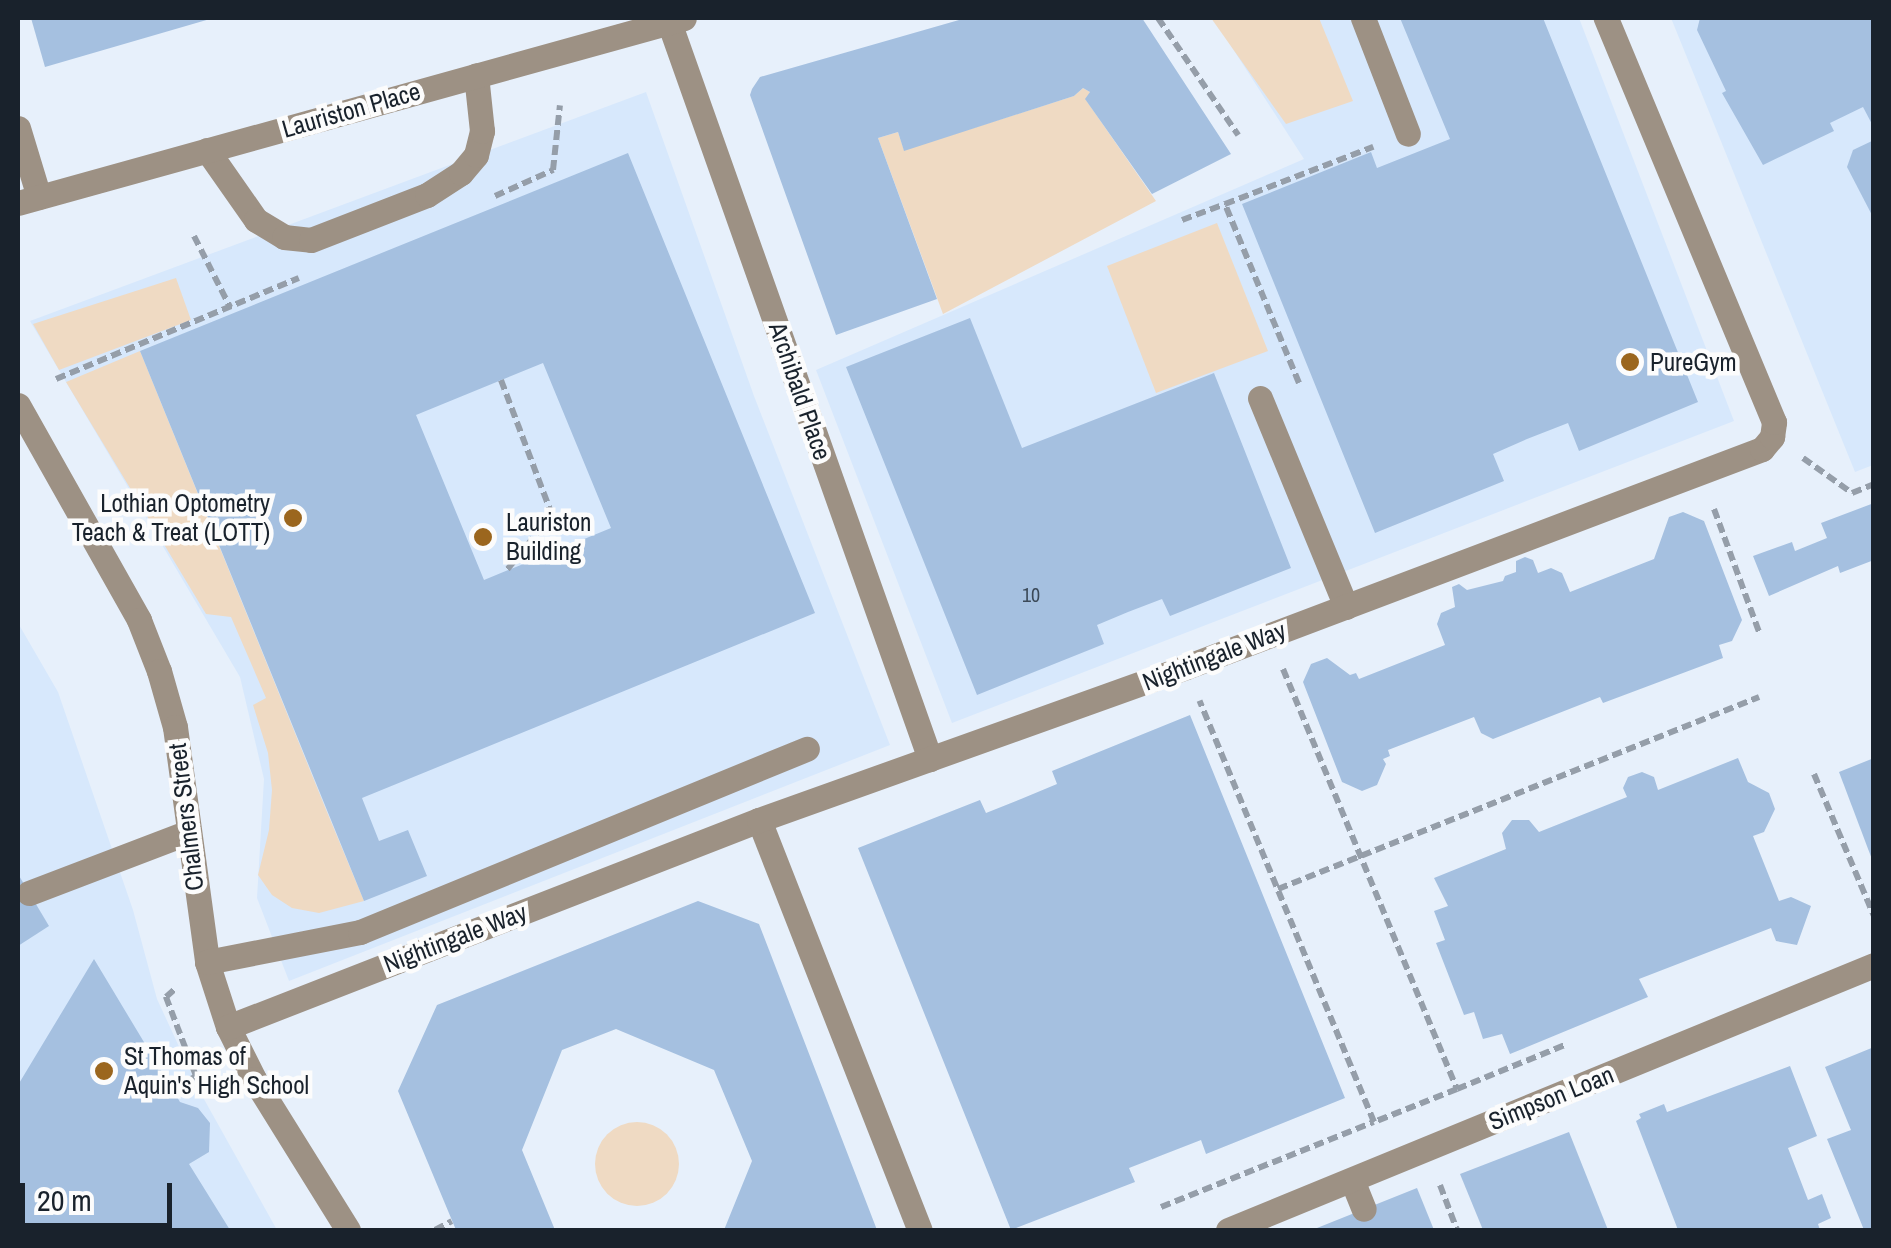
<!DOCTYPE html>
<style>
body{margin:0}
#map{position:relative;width:1891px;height:1248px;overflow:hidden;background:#e7f0fb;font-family:"Archivo Narrow",sans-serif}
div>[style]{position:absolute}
.built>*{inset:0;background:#d7e8fc}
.green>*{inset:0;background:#efdac3}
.round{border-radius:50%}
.building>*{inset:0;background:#a5c0e0}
.path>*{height:6px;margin-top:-3px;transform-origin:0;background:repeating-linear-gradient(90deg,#959ea9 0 10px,transparent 0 15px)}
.minor>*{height:25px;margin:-12.5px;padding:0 12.5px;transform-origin:12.5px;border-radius:12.5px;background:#9d9184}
.dots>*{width:28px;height:28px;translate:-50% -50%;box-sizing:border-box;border:5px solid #fcfcfc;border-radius:50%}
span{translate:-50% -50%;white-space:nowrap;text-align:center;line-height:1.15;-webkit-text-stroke:9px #fcfcfc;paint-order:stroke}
.number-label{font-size:20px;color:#3c4a59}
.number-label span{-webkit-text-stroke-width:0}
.street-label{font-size:25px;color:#19222c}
.poi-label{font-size:25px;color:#19222c}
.left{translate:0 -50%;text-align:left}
.right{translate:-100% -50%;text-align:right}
.frame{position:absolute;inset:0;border:20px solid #19222c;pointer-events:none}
.scale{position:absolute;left:20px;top:1183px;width:152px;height:45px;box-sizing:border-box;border:5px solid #19222c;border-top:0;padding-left:12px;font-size:30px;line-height:35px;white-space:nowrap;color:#19222c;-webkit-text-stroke:8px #fcfcfc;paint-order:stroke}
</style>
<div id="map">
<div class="built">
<div style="clip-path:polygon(1213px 18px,1579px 18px,1734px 421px,952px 723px,816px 370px,1304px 159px)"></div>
<div style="clip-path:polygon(1671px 18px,1873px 18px,1873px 465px,1855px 472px)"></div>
<div style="clip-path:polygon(646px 92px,754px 396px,890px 745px,289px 981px,257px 898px,264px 779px,240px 677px,30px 321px)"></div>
<div style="clip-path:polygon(18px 623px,58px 692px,133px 910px,157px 999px,200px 1092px,277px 1230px,18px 1230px)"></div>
</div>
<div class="green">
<div style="clip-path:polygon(1211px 18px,1319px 18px,1353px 101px,1286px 124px)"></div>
<div style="clip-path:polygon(1083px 88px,1090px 92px,1086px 100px,1156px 201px,943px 314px,878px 138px,898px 132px,904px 150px,1074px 96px)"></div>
<div style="clip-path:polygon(1217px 223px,1268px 351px,1156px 393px,1107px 266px)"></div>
<div style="clip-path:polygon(176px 278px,191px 320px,59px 370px,33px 324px)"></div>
<div style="clip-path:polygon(140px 351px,327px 812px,364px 901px,319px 913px,292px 908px,272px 895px,258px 875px,269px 830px,272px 790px,268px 753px,253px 705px,266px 698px,231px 617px,206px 614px,66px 382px)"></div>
<div class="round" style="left:595px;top:1122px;width:84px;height:84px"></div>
</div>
<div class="building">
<div style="clip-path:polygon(31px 18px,210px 18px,210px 19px,45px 67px)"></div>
<div style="clip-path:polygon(966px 18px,1142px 18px,1231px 154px,1152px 194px,1085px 99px,1090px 92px,1083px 88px,1074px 96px,904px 151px,898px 132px,878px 138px,937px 299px,836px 335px,750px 95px,752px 89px,760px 77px)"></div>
<div style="clip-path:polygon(1400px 18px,1543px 18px,1698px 402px,1579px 451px,1568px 423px,1527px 439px,1493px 454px,1504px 481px,1375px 533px,1242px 204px,1371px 152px,1377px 168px,1450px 139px)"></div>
<div style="clip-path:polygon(1700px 18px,1874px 18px,1874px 128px,1863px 107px,1830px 123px,1834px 131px,1763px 165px,1722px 93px,1726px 91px,1697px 30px)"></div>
<div style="clip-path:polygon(1874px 140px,1874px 219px,1847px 167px,1853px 150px)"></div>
<div style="clip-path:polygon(evenodd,628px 153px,815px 613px,362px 798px,379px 841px,408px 830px,427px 876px,364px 901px,140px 351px,628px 153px,543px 363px,611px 528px,484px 580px,416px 415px,543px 363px)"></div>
<div style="clip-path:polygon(970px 318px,1022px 448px,1214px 373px,1291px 568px,1170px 616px,1162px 599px,1128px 612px,1097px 625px,1104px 644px,977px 695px,846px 367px)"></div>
<div style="clip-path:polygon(1874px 503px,1874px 560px,1840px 573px,1838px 566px,1769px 596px,1753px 556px,1792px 542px,1795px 551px,1827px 538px,1821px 523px)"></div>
<div style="clip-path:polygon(1683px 512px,1704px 521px,1742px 620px,1732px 641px,1719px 645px,1723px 658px,1603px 703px,1600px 697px,1493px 739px,1481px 733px,1474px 717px,1388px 750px,1390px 756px,1383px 759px,1386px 764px,1377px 785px,1362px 791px,1342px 782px,1303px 682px,1311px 664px,1327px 658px,1350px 675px,1356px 673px,1359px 679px,1445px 645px,1437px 624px,1441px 613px,1455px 607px,1452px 587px,1459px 584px,1467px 590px,1503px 581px,1505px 576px,1516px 572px,1516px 561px,1525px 557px,1533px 560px,1538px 573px,1551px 568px,1562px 573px,1570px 592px,1654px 559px,1669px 517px)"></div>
<div style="clip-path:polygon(1190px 715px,1345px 1098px,1206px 1154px,1201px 1140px,1129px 1168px,1135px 1182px,1011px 1230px,858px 848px,980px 800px,986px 813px,1021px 799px,1057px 784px,1052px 771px)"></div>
<div style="clip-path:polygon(1738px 758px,1748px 782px,1769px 793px,1775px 809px,1764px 832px,1753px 836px,1779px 901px,1791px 897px,1811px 906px,1797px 945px,1776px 941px,1771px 928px,1639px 979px,1648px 997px,1510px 1054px,1502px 1034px,1483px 1039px,1474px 1012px,1464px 1015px,1436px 943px,1445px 940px,1434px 911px,1448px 906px,1434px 878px,1506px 849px,1502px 833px,1512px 820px,1529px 820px,1539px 832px,1627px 797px,1623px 788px,1628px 777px,1642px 772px,1654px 777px,1658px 790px)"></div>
<div style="clip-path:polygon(1874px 758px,1874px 862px,1873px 862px,1839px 772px)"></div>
<div style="clip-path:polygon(18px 874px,49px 926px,18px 946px)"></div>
<div style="clip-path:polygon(698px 901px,759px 924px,877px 1230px,724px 1230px,752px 1161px,714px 1070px,616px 1029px,562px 1050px,522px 1150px,555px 1230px,456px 1230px,398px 1091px,437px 1005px)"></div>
<div style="clip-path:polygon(94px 959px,180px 1102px,198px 1108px,210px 1123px,209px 1152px,189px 1164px,230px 1230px,18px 1230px,18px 1085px)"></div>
<div style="clip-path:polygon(1874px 1047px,1874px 1230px,1864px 1230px,1827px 1139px,1851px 1130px,1825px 1067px)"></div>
<div style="clip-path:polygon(1790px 1066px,1817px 1136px,1788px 1148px,1808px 1200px,1822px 1194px,1831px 1218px,1818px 1224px,1820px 1230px,1678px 1230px,1636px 1121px,1641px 1118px,1639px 1114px,1664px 1104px,1667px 1112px)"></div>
<div style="clip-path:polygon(1569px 1132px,1608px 1230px,1483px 1230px,1460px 1174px)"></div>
<div style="clip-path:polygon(1417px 1188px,1434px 1230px,1312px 1230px)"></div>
</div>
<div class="path">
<div style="left:1158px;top:18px;width:142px;rotate:55.6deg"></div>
<div style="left:495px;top:196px;width:64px;rotate:-24.1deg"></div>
<div style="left:553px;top:170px;width:65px;rotate:-83.9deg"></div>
<div style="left:1182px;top:220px;width:46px;rotate:-20.4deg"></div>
<div style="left:194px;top:236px;width:80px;rotate:63.1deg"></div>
<div style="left:56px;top:379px;width:263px;rotate:-22.6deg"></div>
<div style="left:501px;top:380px;width:144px;rotate:69.3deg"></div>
<div style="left:552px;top:515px;width:72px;rotate:129.4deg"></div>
<div style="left:1299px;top:383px;width:194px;rotate:-112.5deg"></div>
<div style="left:1225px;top:204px;width:159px;rotate:-21.1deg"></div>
<div style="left:1803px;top:458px;width:60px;rotate:35.5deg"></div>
<div style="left:1852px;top:493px;width:24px;rotate:-22deg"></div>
<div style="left:1714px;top:509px;width:134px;rotate:69.9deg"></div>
<div style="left:1283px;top:669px;width:455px;rotate:67.5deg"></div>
<div style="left:1457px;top:1089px;width:89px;rotate:158.3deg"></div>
<div style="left:1814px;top:774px;width:154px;rotate:67.1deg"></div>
<div style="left:1278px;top:889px;width:518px;rotate:-21.76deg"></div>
<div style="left:172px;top:1089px;width:27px;rotate:-28deg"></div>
<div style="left:196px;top:1076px;width:85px;rotate:-110.8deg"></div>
<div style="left:166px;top:997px;width:12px;rotate:-42deg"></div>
<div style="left:1457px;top:1089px;width:119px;rotate:-22.2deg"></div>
<div style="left:1440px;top:1185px;width:48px;rotate:69.3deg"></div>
<div style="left:1161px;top:1207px;width:229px;rotate:-21.8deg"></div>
<div style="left:1374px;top:1122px;width:456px;rotate:-112.5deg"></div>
<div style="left:435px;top:1230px;width:19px;rotate:-28deg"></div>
</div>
<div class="minor">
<div style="left:1363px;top:18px;width:124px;rotate:68.8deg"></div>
<div style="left:669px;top:22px;width:782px;rotate:70.5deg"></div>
<div style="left:18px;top:128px;width:72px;rotate:73.1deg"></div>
<div style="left:207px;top:150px;width:85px;rotate:55deg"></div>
<div style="left:256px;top:220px;width:33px;rotate:31deg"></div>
<div style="left:284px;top:237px;width:27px;rotate:6deg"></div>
<div style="left:311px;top:240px;width:124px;rotate:-21.2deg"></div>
<div style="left:427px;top:195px;width:40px;rotate:-32.9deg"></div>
<div style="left:461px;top:173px;width:23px;rotate:-50deg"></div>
<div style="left:476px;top:155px;width:25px;rotate:-76deg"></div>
<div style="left:482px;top:131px;width:56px;rotate:-96.1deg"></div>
<div style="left:18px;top:203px;width:691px;rotate:-15.52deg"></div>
<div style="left:1260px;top:398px;width:226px;rotate:67.6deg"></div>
<div style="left:18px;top:405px;width:247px;rotate:60.6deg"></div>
<div style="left:139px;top:620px;width:55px;rotate:68.6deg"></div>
<div style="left:159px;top:671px;width:58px;rotate:74.1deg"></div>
<div style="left:175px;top:727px;width:237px;rotate:82.2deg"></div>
<div style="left:207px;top:962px;width:68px;rotate:72.1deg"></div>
<div style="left:228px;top:1027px;width:58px;rotate:63.4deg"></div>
<div style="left:254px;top:1079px;width:178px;rotate:58.1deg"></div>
<div style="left:759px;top:820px;width:440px;rotate:68.6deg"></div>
<div style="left:29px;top:893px;width:171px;rotate:-20.9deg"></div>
<div style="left:207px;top:962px;width:156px;rotate:-11.1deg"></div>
<div style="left:360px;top:932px;width:483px;rotate:-22.3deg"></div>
<div style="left:228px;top:1027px;width:570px;rotate:-21.3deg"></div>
<div style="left:759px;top:820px;width:454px;rotate:-19.7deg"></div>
<div style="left:1186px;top:667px;width:616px;rotate:-20.73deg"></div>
<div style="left:1762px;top:449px;width:16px;rotate:-50deg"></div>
<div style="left:1772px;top:437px;width:15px;rotate:-82deg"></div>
<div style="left:1774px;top:422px;width:438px;rotate:-112.6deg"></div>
<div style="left:1352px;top:1180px;width:31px;rotate:68deg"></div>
<div style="left:1228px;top:1230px;width:698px;rotate:-22.3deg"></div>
</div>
<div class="dots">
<div style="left:1630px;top:362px;background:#9b661e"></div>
<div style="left:293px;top:518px;background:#9b661e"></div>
<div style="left:483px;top:537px;background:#9b661e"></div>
<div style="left:104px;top:1071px;background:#9b661e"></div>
</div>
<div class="number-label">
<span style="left:1031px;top:594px">10</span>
</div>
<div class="street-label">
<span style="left:351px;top:110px;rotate:-16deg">Lauriston Place</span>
<span style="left:800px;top:391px;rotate:71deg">Archibald Place</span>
<span style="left:1214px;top:656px;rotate:-21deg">Nightingale Way</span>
<span style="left:186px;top:817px;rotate:-97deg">Chalmers Street</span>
<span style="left:455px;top:938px;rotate:-21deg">Nightingale Way</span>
<span style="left:1551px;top:1098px;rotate:-22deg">Simpson Loan</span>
</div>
<div class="poi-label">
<span class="left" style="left:1650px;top:362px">PureGym</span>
<span class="right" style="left:270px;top:518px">Lothian Optometry<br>Teach &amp; Treat (LOTT)</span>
<span class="left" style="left:506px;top:537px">Lauriston<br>Building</span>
<span class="left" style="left:124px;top:1071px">St Thomas of<br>Aquin's High School</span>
</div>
<div class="frame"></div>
<div class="scale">20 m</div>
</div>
